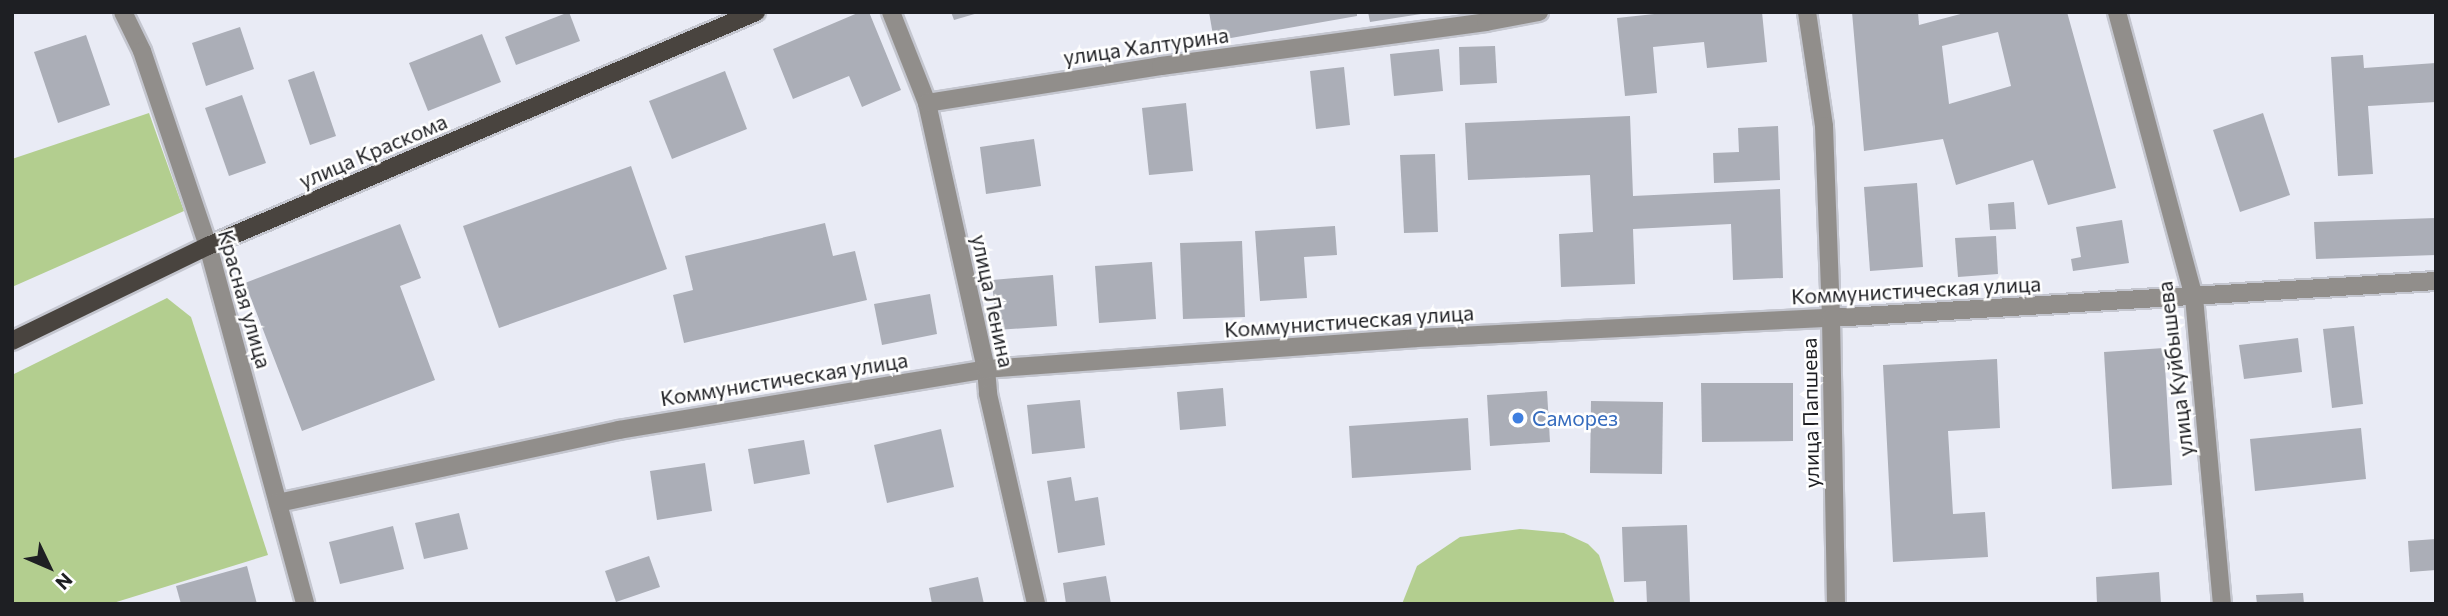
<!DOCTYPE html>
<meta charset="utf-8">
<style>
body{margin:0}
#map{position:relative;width:2448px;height:616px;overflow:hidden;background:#e9ebf5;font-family:Commissioner,sans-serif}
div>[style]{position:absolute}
.green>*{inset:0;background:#b3ce8f}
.building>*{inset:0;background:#abaeb7}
.roads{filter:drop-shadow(2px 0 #c4c6cf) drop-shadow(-2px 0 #c4c6cf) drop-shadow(0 2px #c4c6cf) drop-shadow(0 -2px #c4c6cf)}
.minor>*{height:18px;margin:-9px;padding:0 9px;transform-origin:9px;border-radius:9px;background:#918e8b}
.major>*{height:18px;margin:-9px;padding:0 9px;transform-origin:9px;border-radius:9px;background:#49443f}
.dots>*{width:19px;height:19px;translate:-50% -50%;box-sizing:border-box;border:4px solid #fff;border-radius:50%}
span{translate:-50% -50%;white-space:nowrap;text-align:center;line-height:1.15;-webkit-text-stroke:5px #fff;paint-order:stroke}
.street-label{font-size:21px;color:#1e1f23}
.shop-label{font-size:21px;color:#366cbe}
.left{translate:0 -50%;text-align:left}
.frame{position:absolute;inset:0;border:14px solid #1e1f23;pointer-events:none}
.north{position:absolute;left:14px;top:532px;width:70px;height:70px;-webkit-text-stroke:5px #fff;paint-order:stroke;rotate:134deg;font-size:19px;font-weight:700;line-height:28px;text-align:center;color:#1e1f23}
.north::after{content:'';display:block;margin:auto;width:24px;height:32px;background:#1e1f23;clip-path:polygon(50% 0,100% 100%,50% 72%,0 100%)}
</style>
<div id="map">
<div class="green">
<div style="clip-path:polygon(149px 113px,184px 211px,12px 287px,12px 159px)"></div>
<div style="clip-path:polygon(167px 298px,191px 317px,268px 555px,110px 604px,12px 604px,12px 375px)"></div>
<div style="clip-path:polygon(1520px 529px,1564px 533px,1588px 544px,1599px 555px,1615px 604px,1402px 604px,1417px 566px,1460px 537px)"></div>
</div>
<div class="building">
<div style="clip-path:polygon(569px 12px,580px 41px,516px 65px,505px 37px)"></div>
<div style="clip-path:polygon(860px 12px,869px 12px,901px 90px,862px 107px,849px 76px,793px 99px,773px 49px)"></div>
<div style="clip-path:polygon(951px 12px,978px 12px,978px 13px,954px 20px)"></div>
<div style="clip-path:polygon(1209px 12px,1357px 12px,1357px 16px,1214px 41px)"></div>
<div style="clip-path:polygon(1368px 12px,1421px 12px,1421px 14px,1370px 22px)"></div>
<div style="clip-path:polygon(1673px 12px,1762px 12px,1767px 62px,1707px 68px,1704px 42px,1653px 47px,1657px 93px,1625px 96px,1617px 18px)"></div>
<div style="clip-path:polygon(evenodd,1852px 12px,1918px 12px,1919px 25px,1968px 12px,2067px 12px,2116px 188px,2048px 205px,2033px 160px,1956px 185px,1943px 139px,1864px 151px,1852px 12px,1998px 32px,2011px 86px,1949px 104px,1942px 46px,1998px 32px)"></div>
<div style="clip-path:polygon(240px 27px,254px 69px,206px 86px,192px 43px)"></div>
<div style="clip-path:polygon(482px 34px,501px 82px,428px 111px,409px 63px)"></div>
<div style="clip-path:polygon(86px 35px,110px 105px,58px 123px,34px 52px)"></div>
<div style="clip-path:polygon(1495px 46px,1497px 83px,1460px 85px,1459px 47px)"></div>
<div style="clip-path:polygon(1439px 49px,1443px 91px,1394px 96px,1390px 54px)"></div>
<div style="clip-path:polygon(2363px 55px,2364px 68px,2436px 63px,2436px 102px,2368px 106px,2373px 174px,2338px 176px,2331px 57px)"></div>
<div style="clip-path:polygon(1344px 67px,1350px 125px,1316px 129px,1310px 71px)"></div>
<div style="clip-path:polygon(314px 71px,336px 136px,310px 145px,288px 80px)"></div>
<div style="clip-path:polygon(725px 71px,747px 129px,672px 159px,649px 101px)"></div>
<div style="clip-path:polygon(242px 95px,266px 163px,229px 176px,205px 108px)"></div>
<div style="clip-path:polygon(1186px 103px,1193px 171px,1149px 175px,1142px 108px)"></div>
<div style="clip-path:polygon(2263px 113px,2290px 195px,2240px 212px,2213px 130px)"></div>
<div style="clip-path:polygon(1630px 116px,1633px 196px,1780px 189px,1783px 278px,1733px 280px,1731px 224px,1633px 229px,1635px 284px,1561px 287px,1559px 234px,1593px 232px,1590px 175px,1468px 180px,1465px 123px)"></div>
<div style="clip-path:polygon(1778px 126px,1780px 180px,1714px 183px,1713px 153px,1739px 152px,1738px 128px)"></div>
<div style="clip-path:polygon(1034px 139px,1041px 186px,986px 194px,980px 147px)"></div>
<div style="clip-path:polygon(1435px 154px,1438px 232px,1404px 233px,1400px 155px)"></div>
<div style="clip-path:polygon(631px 166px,667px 269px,499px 328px,463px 226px)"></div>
<div style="clip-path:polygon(1917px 183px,1923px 267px,1870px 271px,1864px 187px)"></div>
<div style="clip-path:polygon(2014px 202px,2016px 229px,1990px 230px,1988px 204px)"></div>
<div style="clip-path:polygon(2436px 218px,2436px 255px,2316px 259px,2314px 222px)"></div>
<div style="clip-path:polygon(2122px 220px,2129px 263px,2073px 271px,2071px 259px,2081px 257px,2076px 227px)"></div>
<div style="clip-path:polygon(825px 223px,833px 256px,855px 251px,867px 300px,684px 343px,673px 295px,693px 290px,685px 256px)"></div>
<div style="clip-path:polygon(400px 224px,421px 278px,400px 286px,435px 380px,302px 431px,245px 283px)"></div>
<div style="clip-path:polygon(1335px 226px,1337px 255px,1304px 257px,1307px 298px,1260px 301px,1255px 231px)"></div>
<div style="clip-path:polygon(1996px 236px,1998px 274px,1958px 277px,1955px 238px)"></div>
<div style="clip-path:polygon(1242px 241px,1245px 317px,1183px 319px,1180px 243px)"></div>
<div style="clip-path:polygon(1152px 262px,1156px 319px,1099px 323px,1095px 266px)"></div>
<div style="clip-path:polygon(1053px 275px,1057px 326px,996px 330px,992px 280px)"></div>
<div style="clip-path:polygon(930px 294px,937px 334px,882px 345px,874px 304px)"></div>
<div style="clip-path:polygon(2354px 326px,2363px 404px,2332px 408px,2323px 329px)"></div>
<div style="clip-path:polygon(2298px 338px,2302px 372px,2244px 379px,2239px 345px)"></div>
<div style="clip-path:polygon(2164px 348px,2172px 485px,2112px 489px,2104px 352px)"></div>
<div style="clip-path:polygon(1997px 359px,2000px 428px,1948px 431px,1953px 514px,1985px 512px,1988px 557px,1893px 562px,1883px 365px)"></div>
<div style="clip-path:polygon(1701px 383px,1793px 383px,1793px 441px,1702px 442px)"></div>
<div style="clip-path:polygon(1223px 388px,1226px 426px,1180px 430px,1177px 392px)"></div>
<div style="clip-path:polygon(1547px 391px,1550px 442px,1490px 446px,1487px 395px)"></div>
<div style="clip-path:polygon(1080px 400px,1085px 448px,1032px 454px,1027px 405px)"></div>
<div style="clip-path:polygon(1591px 401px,1663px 402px,1662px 474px,1590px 473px)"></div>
<div style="clip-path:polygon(1468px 418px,1471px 470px,1352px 478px,1349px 426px)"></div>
<div style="clip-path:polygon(2361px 428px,2366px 479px,2255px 491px,2250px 439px)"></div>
<div style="clip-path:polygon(941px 429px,954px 487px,887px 503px,874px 445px)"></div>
<div style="clip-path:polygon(804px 440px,810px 474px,754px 484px,748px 449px)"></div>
<div style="clip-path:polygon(705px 463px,712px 511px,657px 520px,650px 471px)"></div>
<div style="clip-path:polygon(1071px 477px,1075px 501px,1098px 497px,1105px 545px,1058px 553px,1047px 481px)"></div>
<div style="clip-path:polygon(459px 513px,468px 549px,424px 559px,415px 523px)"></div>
<div style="clip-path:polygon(1687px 525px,1690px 604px,1647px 604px,1646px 581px,1624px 582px,1622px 527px)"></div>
<div style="clip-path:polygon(393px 526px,404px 569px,340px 584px,329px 542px)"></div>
<div style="clip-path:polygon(2436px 539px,2436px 570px,2410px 572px,2408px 541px)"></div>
<div style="clip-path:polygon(649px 556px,660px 587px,616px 602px,605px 571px)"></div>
<div style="clip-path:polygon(247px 566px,257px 604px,181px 604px,176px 586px)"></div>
<div style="clip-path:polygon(2159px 572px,2161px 604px,2097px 604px,2096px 577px)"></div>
<div style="clip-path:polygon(1106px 576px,1111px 604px,1066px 604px,1063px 583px)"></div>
<div style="clip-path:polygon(978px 577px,984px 604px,932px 604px,929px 588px)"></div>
<div style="clip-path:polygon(2303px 593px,2304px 604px,2257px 604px,2256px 595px)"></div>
</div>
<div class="roads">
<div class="minor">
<div style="left:123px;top:12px;width:43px;rotate:64deg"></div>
<div style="left:142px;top:51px;width:206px;rotate:71.3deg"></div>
<div style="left:208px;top:246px;width:371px;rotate:74.8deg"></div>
<div style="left:891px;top:12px;width:98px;rotate:68.4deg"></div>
<div style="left:927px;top:103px;width:272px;rotate:77.5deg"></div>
<div style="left:986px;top:369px;width:25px;rotate:85deg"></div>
<div style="left:988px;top:394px;width:215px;rotate:77.1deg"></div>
<div style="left:1807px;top:12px;width:115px;rotate:81.5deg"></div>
<div style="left:1824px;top:126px;width:192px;rotate:87.9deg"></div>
<div style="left:1831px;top:318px;width:286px;rotate:89deg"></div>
<div style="left:2117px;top:12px;width:295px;rotate:74.9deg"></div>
<div style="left:2194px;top:297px;width:308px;rotate:84.8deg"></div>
<div style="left:927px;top:103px;width:237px;rotate:-9deg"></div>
<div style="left:1161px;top:66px;width:328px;rotate:-7.7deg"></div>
<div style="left:1486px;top:22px;width:54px;rotate:-10.7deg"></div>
<div style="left:278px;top:503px;width:349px;rotate:-12.1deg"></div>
<div style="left:619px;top:430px;width:372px;rotate:-9.4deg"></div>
<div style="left:986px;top:369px;width:431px;rotate:-4.1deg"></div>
<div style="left:1416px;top:338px;width:415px;rotate:-2.8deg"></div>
<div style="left:1831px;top:318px;width:606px;rotate:-3.5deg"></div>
</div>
<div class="major">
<div style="left:12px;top:341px;width:218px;rotate:-25.9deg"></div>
<div style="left:208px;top:246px;width:596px;rotate:-23.12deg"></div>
</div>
</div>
<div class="dots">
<div style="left:1518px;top:418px;background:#3f7fe0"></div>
</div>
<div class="street-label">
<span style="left:1146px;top:46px;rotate:-8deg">улица Халтурина</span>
<span style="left:373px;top:151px;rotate:-23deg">улица Краскома</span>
<span style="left:1916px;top:290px;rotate:-3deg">Коммунистическая улица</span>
<span style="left:245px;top:299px;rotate:74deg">Красная улица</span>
<span style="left:993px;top:301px;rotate:78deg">улица Ленина</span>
<span style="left:1349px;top:321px;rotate:-4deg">Коммунистическая улица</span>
<span style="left:2175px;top:369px;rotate:-97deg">улица Куйбышева</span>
<span style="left:784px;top:379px;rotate:-9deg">Коммунистическая улица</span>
<span style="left:1810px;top:413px;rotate:-91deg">улица Папшева</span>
</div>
<div class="shop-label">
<span class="left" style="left:1532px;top:418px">Саморез</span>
</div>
<div class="frame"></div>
<div class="north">N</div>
</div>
